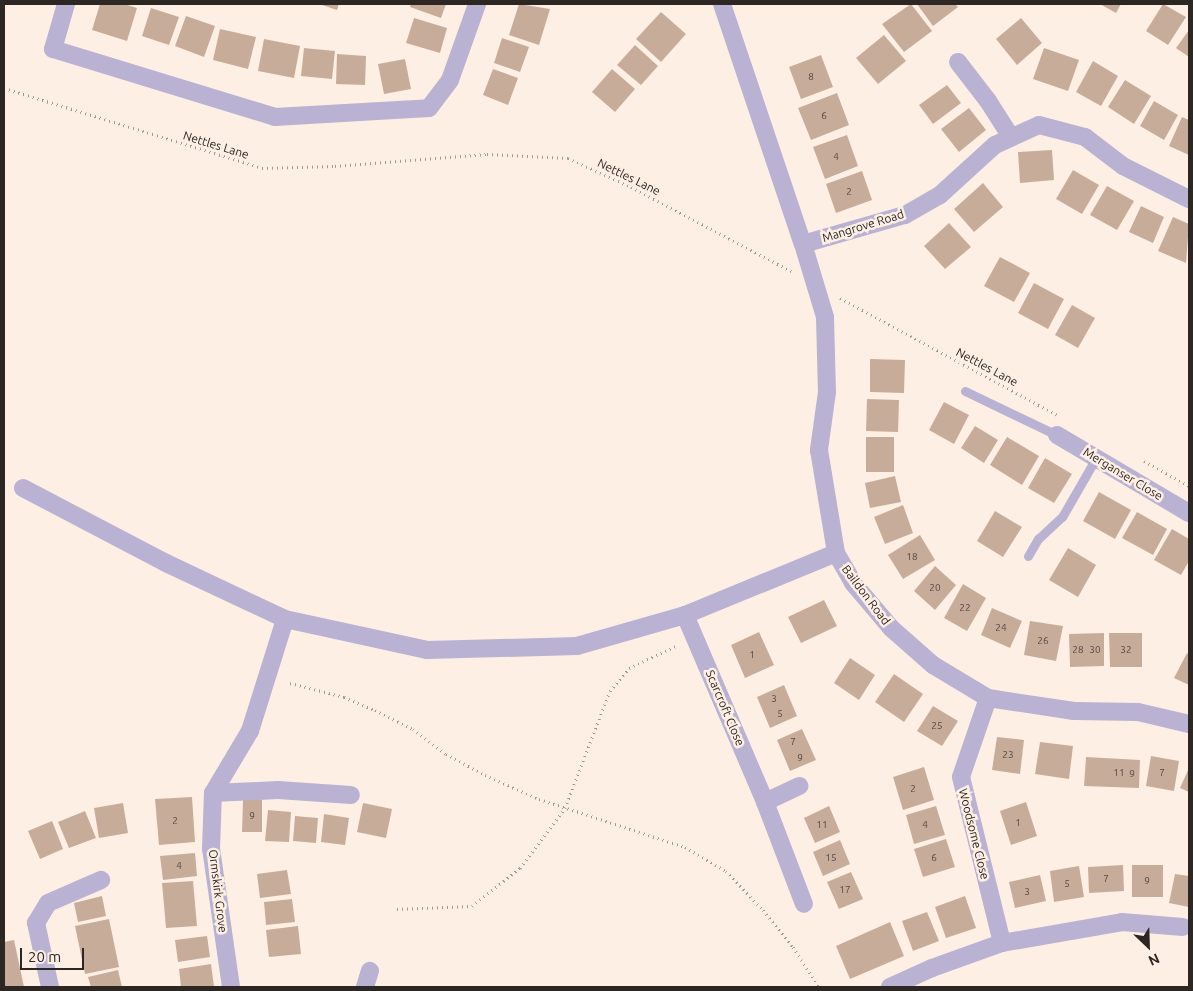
<!DOCTYPE html>
<style>
body{margin:0}
#map{position:relative;width:1193px;height:991px;overflow:hidden;background:#feefe5;font-family:Ubuntu,sans-serif}
div>[style]{position:absolute}
.building>*{inset:0;background:#c8ac9a}
.path>*{height:3px;margin-top:-1.5px;transform-origin:0;background:repeating-linear-gradient(90deg,#a49991 0 1px,transparent 0 5px)}
.lane>*{height:9px;margin:-4.5px;padding:0 4.5px;transform-origin:4.5px;border-radius:4.5px;background:#b9b2d2}
.street>*{height:18px;margin:-9px;padding:0 9px;transform-origin:9px;border-radius:9px;background:#b9b2d2}
span{translate:-50% -50%;white-space:nowrap;text-align:center;line-height:1.15;-webkit-text-stroke:5px #feefe5;paint-order:stroke}
.number-label{font-size:10px;color:#534841}
.number-label span{-webkit-text-stroke-width:0}
.street-label{font-size:12px;color:#2c2723}
.frame{position:absolute;inset:0;border:5px solid #2c2723;pointer-events:none}
.north{position:absolute;left:1123px;top:921px;width:50px;height:50px;-webkit-text-stroke:4px #feefe5;paint-order:stroke;rotate:156deg;font-size:14px;font-weight:700;line-height:20px;text-align:center;color:#2c2723}
.north::after{content:'';display:block;margin:auto;width:18px;height:22px;background:#2c2723;clip-path:polygon(50% 0,100% 100%,50% 72%,0 100%)}
.scale{position:absolute;left:20px;top:948px;width:64px;height:22px;box-sizing:border-box;border:2px solid #2c2723;border-top:0;padding-left:6px;font-size:15px;line-height:18px;white-space:nowrap;color:#2c2723;-webkit-text-stroke:4px #feefe5;paint-order:stroke}
</style>
<div id="map">
<div class="building">
<div style="clip-path:polygon(100px 4px,124px 4px,137px 8px,127px 41px,92px 30px)"></div>
<div style="clip-path:polygon(319px 4px,339px 4px,337px 10px)"></div>
<div style="clip-path:polygon(411px 4px,446px 4px,441px 18px,410px 7px)"></div>
<div style="clip-path:polygon(519px 4px,550px 9px,539px 45px,509px 35px)"></div>
<div style="clip-path:polygon(911px 4px,932px 31px,904px 52px,882px 24px)"></div>
<div style="clip-path:polygon(917px 4px,955px 4px,958px 7px,933px 26px)"></div>
<div style="clip-path:polygon(1100px 4px,1121px 4px,1116px 13px)"></div>
<div style="clip-path:polygon(1163px 4px,1186px 17px,1168px 45px,1146px 31px)"></div>
<div style="clip-path:polygon(151px 8px,179px 17px,169px 45px,142px 36px)"></div>
<div style="clip-path:polygon(661px 12px,686px 34px,661px 62px,636px 39px)"></div>
<div style="clip-path:polygon(186px 16px,215px 26px,204px 57px,175px 46px)"></div>
<div style="clip-path:polygon(414px 18px,447px 28px,440px 53px,406px 43px)"></div>
<div style="clip-path:polygon(1021px 18px,1042px 43px,1017px 65px,996px 39px)"></div>
<div style="clip-path:polygon(220px 29px,256px 37px,248px 69px,213px 60px)"></div>
<div style="clip-path:polygon(1189px 30px,1189px 57px,1176px 48px)"></div>
<div style="clip-path:polygon(884px 35px,906px 61px,878px 84px,856px 58px)"></div>
<div style="clip-path:polygon(502px 38px,529px 47px,520px 72px,494px 63px)"></div>
<div style="clip-path:polygon(264px 39px,300px 46px,294px 78px,258px 71px)"></div>
<div style="clip-path:polygon(635px 45px,658px 66px,641px 85px,617px 65px)"></div>
<div style="clip-path:polygon(304px 48px,335px 51px,332px 79px,301px 76px)"></div>
<div style="clip-path:polygon(1044px 48px,1079px 60px,1068px 91px,1033px 79px)"></div>
<div style="clip-path:polygon(337px 54px,366px 56px,365px 85px,336px 84px)"></div>
<div style="clip-path:polygon(821px 55px,833px 87px,801px 99px,789px 67px)"></div>
<div style="clip-path:polygon(405px 59px,411px 89px,384px 94px,378px 64px)"></div>
<div style="clip-path:polygon(1093px 61px,1118px 76px,1101px 106px,1076px 92px)"></div>
<div style="clip-path:polygon(493px 69px,518px 78px,508px 105px,483px 95px)"></div>
<div style="clip-path:polygon(612px 69px,635px 89px,615px 112px,592px 92px)"></div>
<div style="clip-path:polygon(1125px 80px,1151px 96px,1134px 124px,1108px 107px)"></div>
<div style="clip-path:polygon(947px 85px,961px 103px,933px 124px,919px 105px)"></div>
<div style="clip-path:polygon(837px 93px,849px 125px,811px 140px,798px 108px)"></div>
<div style="clip-path:polygon(1154px 101px,1178px 115px,1164px 140px,1140px 126px)"></div>
<div style="clip-path:polygon(969px 108px,986px 130px,959px 152px,941px 129px)"></div>
<div style="clip-path:polygon(1182px 117px,1189px 120px,1189px 155px,1169px 146px)"></div>
<div style="clip-path:polygon(847px 135px,858px 166px,825px 179px,813px 147px)"></div>
<div style="clip-path:polygon(1052px 150px,1054px 180px,1020px 183px,1018px 152px)"></div>
<div style="clip-path:polygon(1073px 170px,1099px 185px,1082px 214px,1056px 199px)"></div>
<div style="clip-path:polygon(862px 171px,872px 200px,836px 213px,826px 184px)"></div>
<div style="clip-path:polygon(983px 183px,1003px 207px,974px 232px,954px 209px)"></div>
<div style="clip-path:polygon(1107px 186px,1134px 201px,1117px 230px,1090px 215px)"></div>
<div style="clip-path:polygon(1141px 206px,1164px 217px,1153px 243px,1129px 232px)"></div>
<div style="clip-path:polygon(1173px 217px,1189px 224px,1186px 263px,1158px 251px)"></div>
<div style="clip-path:polygon(949px 223px,971px 247px,945px 269px,924px 246px)"></div>
<div style="clip-path:polygon(1000px 257px,1030px 273px,1014px 302px,984px 286px)"></div>
<div style="clip-path:polygon(1034px 283px,1064px 299px,1048px 329px,1018px 313px)"></div>
<div style="clip-path:polygon(1072px 305px,1095px 318px,1078px 348px,1055px 335px)"></div>
<div style="clip-path:polygon(870px 359px,905px 360px,904px 393px,870px 392px)"></div>
<div style="clip-path:polygon(867px 399px,899px 400px,898px 432px,866px 431px)"></div>
<div style="clip-path:polygon(944px 402px,969px 415px,954px 444px,929px 430px)"></div>
<div style="clip-path:polygon(975px 426px,998px 440px,984px 463px,961px 448px)"></div>
<div style="clip-path:polygon(866px 437px,894px 437px,894px 472px,866px 472px)"></div>
<div style="clip-path:polygon(1007px 437px,1039px 456px,1022px 485px,990px 465px)"></div>
<div style="clip-path:polygon(1045px 458px,1072px 474px,1054px 503px,1028px 488px)"></div>
<div style="clip-path:polygon(895px 476px,901px 502px,870px 508px,865px 483px)"></div>
<div style="clip-path:polygon(1099px 492px,1131px 510px,1115px 539px,1083px 521px)"></div>
<div style="clip-path:polygon(903px 505px,913px 533px,885px 544px,874px 517px)"></div>
<div style="clip-path:polygon(995px 511px,1022px 527px,1003px 557px,977px 541px)"></div>
<div style="clip-path:polygon(1137px 512px,1167px 529px,1153px 555px,1122px 538px)"></div>
<div style="clip-path:polygon(1172px 529px,1189px 539px,1189px 561px,1181px 575px,1154px 560px)"></div>
<div style="clip-path:polygon(920px 535px,935px 560px,903px 579px,888px 555px)"></div>
<div style="clip-path:polygon(1068px 548px,1096px 565px,1078px 597px,1049px 580px)"></div>
<div style="clip-path:polygon(935px 566px,956px 585px,935px 610px,914px 591px)"></div>
<div style="clip-path:polygon(963px 584px,986px 598px,967px 631px,944px 618px)"></div>
<div style="clip-path:polygon(824px 600px,837px 626px,801px 643px,788px 617px)"></div>
<div style="clip-path:polygon(992px 608px,1022px 621px,1010px 648px,981px 635px)"></div>
<div style="clip-path:polygon(1030px 621px,1063px 626px,1056px 661px,1024px 655px)"></div>
<div style="clip-path:polygon(759px 632px,774px 665px,745px 678px,731px 645px)"></div>
<div style="clip-path:polygon(1104px 633px,1104px 666px,1070px 667px,1069px 634px)"></div>
<div style="clip-path:polygon(1109px 633px,1142px 633px,1142px 667px,1110px 667px)"></div>
<div style="clip-path:polygon(1187px 653px,1189px 655px,1189px 685px,1174px 678px)"></div>
<div style="clip-path:polygon(850px 658px,875px 675px,859px 700px,834px 683px)"></div>
<div style="clip-path:polygon(894px 674px,923px 694px,904px 722px,875px 702px)"></div>
<div style="clip-path:polygon(784px 685px,797px 716px,770px 728px,757px 697px)"></div>
<div style="clip-path:polygon(933px 706px,958px 721px,942px 746px,917px 731px)"></div>
<div style="clip-path:polygon(802px 729px,816px 760px,790px 771px,777px 740px)"></div>
<div style="clip-path:polygon(997px 737px,1024px 740px,1020px 774px,992px 770px)"></div>
<div style="clip-path:polygon(1040px 742px,1073px 746px,1069px 779px,1035px 774px)"></div>
<div style="clip-path:polygon(1151px 756px,1179px 761px,1174px 791px,1146px 786px)"></div>
<div style="clip-path:polygon(1086px 757px,1140px 760px,1139px 788px,1084px 786px)"></div>
<div style="clip-path:polygon(924px 767px,934px 800px,903px 810px,893px 777px)"></div>
<div style="clip-path:polygon(1189px 768px,1189px 792px,1180px 788px)"></div>
<div style="clip-path:polygon(192px 797px,195px 842px,159px 845px,155px 799px)"></div>
<div style="clip-path:polygon(243px 800px,262px 800px,262px 832px,242px 832px)"></div>
<div style="clip-path:polygon(1026px 802px,1037px 836px,1011px 845px,1000px 811px)"></div>
<div style="clip-path:polygon(123px 803px,128px 833px,99px 838px,94px 808px)"></div>
<div style="clip-path:polygon(363px 803px,392px 809px,386px 838px,357px 832px)"></div>
<div style="clip-path:polygon(829px 806px,840px 832px,815px 843px,804px 818px)"></div>
<div style="clip-path:polygon(936px 806px,945px 835px,914px 844px,906px 815px)"></div>
<div style="clip-path:polygon(268px 810px,291px 812px,289px 842px,265px 841px)"></div>
<div style="clip-path:polygon(85px 811px,96px 838px,69px 848px,58px 822px)"></div>
<div style="clip-path:polygon(324px 814px,349px 818px,345px 845px,321px 842px)"></div>
<div style="clip-path:polygon(295px 816px,318px 818px,316px 843px,293px 841px)"></div>
<div style="clip-path:polygon(52px 821px,63px 849px,40px 859px,28px 831px)"></div>
<div style="clip-path:polygon(946px 839px,955px 867px,923px 877px,914px 849px)"></div>
<div style="clip-path:polygon(840px 840px,850px 864px,823px 876px,813px 852px)"></div>
<div style="clip-path:polygon(195px 853px,197px 876px,163px 880px,160px 856px)"></div>
<div style="clip-path:polygon(1123px 865px,1124px 891px,1089px 893px,1088px 867px)"></div>
<div style="clip-path:polygon(1132px 865px,1163px 865px,1163px 897px,1132px 897px)"></div>
<div style="clip-path:polygon(1079px 866px,1084px 897px,1054px 902px,1050px 871px)"></div>
<div style="clip-path:polygon(287px 870px,291px 894px,260px 898px,257px 874px)"></div>
<div style="clip-path:polygon(851px 872px,863px 899px,839px 909px,827px 882px)"></div>
<div style="clip-path:polygon(1175px 874px,1189px 876px,1189px 907px,1169px 903px)"></div>
<div style="clip-path:polygon(1040px 875px,1046px 901px,1015px 908px,1009px 882px)"></div>
<div style="clip-path:polygon(193px 881px,197px 926px,166px 928px,162px 883px)"></div>
<div style="clip-path:polygon(102px 896px,106px 916px,78px 922px,74px 903px)"></div>
<div style="clip-path:polygon(965px 896px,976px 928px,946px 938px,935px 907px)"></div>
<div style="clip-path:polygon(292px 899px,295px 922px,266px 925px,264px 902px)"></div>
<div style="clip-path:polygon(927px 912px,939px 941px,913px 951px,902px 921px)"></div>
<div style="clip-path:polygon(109px 919px,119px 967px,85px 974px,75px 926px)"></div>
<div style="clip-path:polygon(890px 922px,904px 956px,850px 979px,836px 946px)"></div>
<div style="clip-path:polygon(298px 926px,301px 954px,269px 957px,266px 930px)"></div>
<div style="clip-path:polygon(207px 936px,210px 957px,178px 962px,175px 940px)"></div>
<div style="clip-path:polygon(14px 940px,24px 987px,4px 987px,4px 942px)"></div>
<div style="clip-path:polygon(211px 964px,214px 987px,181px 987px,179px 969px)"></div>
<div style="clip-path:polygon(118px 970px,122px 987px,91px 987px,88px 977px)"></div>
</div>
<div class="path">
<div style="left:4px;top:88px;width:270px;rotate:17.2deg"></div>
<div style="left:262px;top:168px;width:73px;rotate:-1.6deg"></div>
<div style="left:335px;top:166px;width:152px;rotate:-4.5deg"></div>
<div style="left:487px;top:154px;width:81px;rotate:2.8deg"></div>
<div style="left:568px;top:158px;width:69px;rotate:24.7deg"></div>
<div style="left:631px;top:187px;width:181px;rotate:27.7deg"></div>
<div style="left:840px;top:298px;width:249px;rotate:28.3deg"></div>
<div style="left:1144px;top:461px;width:51px;rotate:29.1deg"></div>
<div style="left:290px;top:683px;width:56px;rotate:14.5deg"></div>
<div style="left:344px;top:697px;width:34px;rotate:23deg"></div>
<div style="left:375px;top:710px;width:42px;rotate:26.6deg"></div>
<div style="left:413px;top:729px;width:41px;rotate:37.1deg"></div>
<div style="left:446px;top:754px;width:44px;rotate:28.3deg"></div>
<div style="left:485px;top:775px;width:59px;rotate:24deg"></div>
<div style="left:539px;top:799px;width:154px;rotate:18.2deg"></div>
<div style="left:685px;top:847px;width:48px;rotate:30.3deg"></div>
<div style="left:726px;top:871px;width:54px;rotate:46.5deg"></div>
<div style="left:763px;top:910px;width:48px;rotate:51deg"></div>
<div style="left:793px;top:947px;width:48px;rotate:57deg"></div>
<div style="left:397px;top:909px;width:75px;rotate:-2.3deg"></div>
<div style="left:472px;top:906px;width:61px;rotate:-38.4deg"></div>
<div style="left:520px;top:868px;width:75px;rotate:-53.1deg"></div>
<div style="left:565px;top:808px;width:125px;rotate:-69deg"></div>
<div style="left:610px;top:691px;width:30px;rotate:-50deg"></div>
<div style="left:629px;top:668px;width:54px;rotate:-25.1deg"></div>
</div>
<div class="lane">
<div style="left:965px;top:391px;width:102px;rotate:25.6deg"></div>
<div style="left:1028px;top:556px;width:20px;rotate:-60deg"></div>
<div style="left:1038px;top:539px;width:33px;rotate:-43deg"></div>
<div style="left:1062px;top:517px;width:68px;rotate:-60deg"></div>
</div>
<div class="street">
<div style="left:66px;top:4px;width:47px;rotate:106.1deg"></div>
<div style="left:53px;top:49px;width:232px;rotate:17deg"></div>
<div style="left:275px;top:117px;width:154px;rotate:-3.3deg"></div>
<div style="left:429px;top:108px;width:35px;rotate:-53deg"></div>
<div style="left:450px;top:80px;width:81px;rotate:-70.4deg"></div>
<div style="left:722px;top:4px;width:253px;rotate:71.4deg"></div>
<div style="left:803px;top:244px;width:106px;rotate:-15.9deg"></div>
<div style="left:905px;top:215px;width:40px;rotate:-29.7deg"></div>
<div style="left:940px;top:195px;width:74px;rotate:-42.3deg"></div>
<div style="left:995px;top:145px;width:48px;rotate:-24.4deg"></div>
<div style="left:1039px;top:125px;width:48px;rotate:14.6deg"></div>
<div style="left:1085px;top:137px;width:48px;rotate:37.3deg"></div>
<div style="left:1123px;top:166px;width:74px;rotate:26.6deg"></div>
<div style="left:958px;top:62px;width:49px;rotate:52.4deg"></div>
<div style="left:988px;top:101px;width:43px;rotate:57.4deg"></div>
<div style="left:803px;top:244px;width:76px;rotate:73.2deg"></div>
<div style="left:825px;top:317px;width:75px;rotate:88.5deg"></div>
<div style="left:827px;top:392px;width:59px;rotate:97.9deg"></div>
<div style="left:819px;top:450px;width:104px;rotate:80.6deg"></div>
<div style="left:836px;top:553px;width:34px;rotate:60deg"></div>
<div style="left:853px;top:583px;width:59px;rotate:49.8deg"></div>
<div style="left:891px;top:628px;width:56px;rotate:41.4deg"></div>
<div style="left:933px;top:665px;width:64px;rotate:31deg"></div>
<div style="left:988px;top:698px;width:87px;rotate:8.6deg"></div>
<div style="left:1074px;top:711px;width:64px;rotate:0.9deg"></div>
<div style="left:1138px;top:712px;width:52px;rotate:13.2deg"></div>
<div style="left:1057px;top:435px;width:153px;rotate:30.6deg"></div>
<div style="left:23px;top:488px;width:161px;rotate:27.7deg"></div>
<div style="left:166px;top:563px;width:132px;rotate:25.2deg"></div>
<div style="left:285px;top:619px;width:145px;rotate:12.3deg"></div>
<div style="left:427px;top:650px;width:150px;rotate:-1.5deg"></div>
<div style="left:577px;top:646px;width:112px;rotate:-16deg"></div>
<div style="left:685px;top:615px;width:163px;rotate:-22.3deg"></div>
<div style="left:685px;top:615px;width:203px;rotate:66.8deg"></div>
<div style="left:765px;top:802px;width:109px;rotate:69.1deg"></div>
<div style="left:988px;top:698px;width:83px;rotate:108.9deg"></div>
<div style="left:961px;top:777px;width:171px;rotate:76.1deg"></div>
<div style="left:1002px;top:943px;width:122px;rotate:-9.9deg"></div>
<div style="left:1122px;top:922px;width:61px;rotate:4.7deg"></div>
<div style="left:213px;top:793px;width:65px;rotate:-2.6deg"></div>
<div style="left:278px;top:790px;width:73px;rotate:3.9deg"></div>
<div style="left:765px;top:802px;width:38px;rotate:-25deg"></div>
<div style="left:50px;top:987px;width:66px;rotate:-102.3deg"></div>
<div style="left:36px;top:923px;width:23px;rotate:-59deg"></div>
<div style="left:48px;top:903px;width:58px;rotate:-23.5deg"></div>
<div style="left:231px;top:987px;width:139px;rotate:-98.2deg"></div>
<div style="left:211px;top:849px;width:56px;rotate:-88deg"></div>
<div style="left:213px;top:793px;width:72px;rotate:-59.2deg"></div>
<div style="left:250px;top:731px;width:117px;rotate:-72.6deg"></div>
<div style="left:365px;top:987px;width:17px;rotate:-73deg"></div>
<div style="left:890px;top:987px;width:46px;rotate:-24.3deg"></div>
<div style="left:932px;top:968px;width:74px;rotate:-19.7deg"></div>
</div>
<div class="number-label">
<span style="left:811px;top:77px">8</span>
<span style="left:824px;top:116px">6</span>
<span style="left:836px;top:157px">4</span>
<span style="left:849px;top:192px">2</span>
<span style="left:912px;top:557px">18</span>
<span style="left:935px;top:588px">20</span>
<span style="left:965px;top:608px">22</span>
<span style="left:1001px;top:628px">24</span>
<span style="left:1043px;top:641px">26</span>
<span style="left:1078px;top:650px">28</span>
<span style="left:1095px;top:650px">30</span>
<span style="left:1126px;top:650px">32</span>
<span style="left:752px;top:655px">1</span>
<span style="left:774px;top:699px">3</span>
<span style="left:780px;top:714px">5</span>
<span style="left:937px;top:726px">25</span>
<span style="left:793px;top:742px">7</span>
<span style="left:1008px;top:755px">23</span>
<span style="left:800px;top:758px">9</span>
<span style="left:1119px;top:773px">11</span>
<span style="left:1162px;top:773px">7</span>
<span style="left:1132px;top:774px">9</span>
<span style="left:913px;top:789px">2</span>
<span style="left:252px;top:816px">9</span>
<span style="left:175px;top:821px">2</span>
<span style="left:1018px;top:823px">1</span>
<span style="left:822px;top:825px">11</span>
<span style="left:925px;top:825px">4</span>
<span style="left:831px;top:858px">15</span>
<span style="left:934px;top:858px">6</span>
<span style="left:179px;top:866px">4</span>
<span style="left:1106px;top:879px">7</span>
<span style="left:1147px;top:881px">9</span>
<span style="left:1067px;top:884px">5</span>
<span style="left:845px;top:890px">17</span>
<span style="left:1027px;top:892px">3</span>
</div>
<div class="street-label">
<span style="left:216px;top:145px;rotate:17deg">Nettles Lane</span>
<span style="left:629px;top:177px;rotate:26deg">Nettles Lane</span>
<span style="left:863px;top:226px;rotate:-17deg">Mangrove Road</span>
<span style="left:987px;top:367px;rotate:28deg">Nettles Lane</span>
<span style="left:1123px;top:474px;rotate:31deg">Merganser Close</span>
<span style="left:866px;top:595px;rotate:53deg">Baildon Road</span>
<span style="left:725px;top:708px;rotate:67deg">Scarcroft Close</span>
<span style="left:974px;top:834px;rotate:76deg">Woodsome Close</span>
<span style="left:218px;top:891px;rotate:83deg">Ormskirk Grove</span>
</div>
<div class="frame"></div>
<div class="north">N</div>
<div class="scale">20 m</div>
</div>
